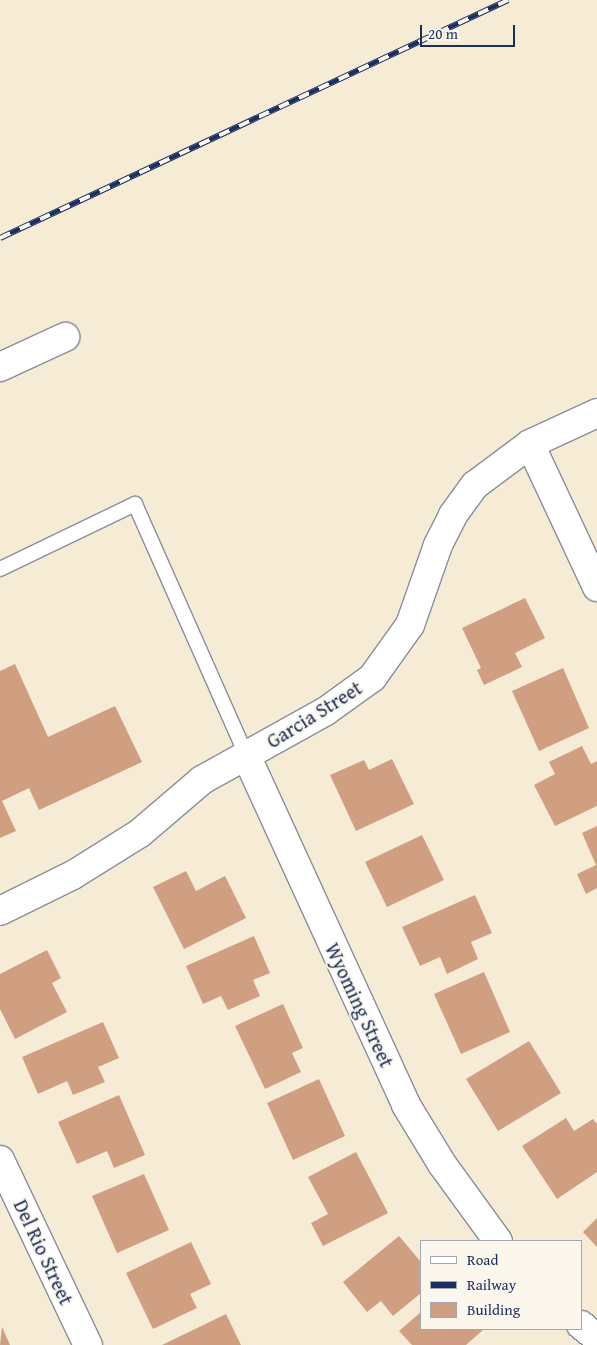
<!DOCTYPE html>
<style>
body{margin:0}
#map{position:relative;width:597px;height:1345px;overflow:hidden;background:#f6ecd6;font-family:"Gentium Book Plus",serif}
div>[style]{position:absolute}
.building>*{inset:0;background:#d09f82}
.roads{filter:drop-shadow(1px 0 #888e9a) drop-shadow(-1px 0 #888e9a) drop-shadow(0 1px #888e9a) drop-shadow(0 -1px #888e9a)}
.service>*{height:14px;margin:-7px;padding:0 7px;transform-origin:7px;border-radius:7px;background:#fff}
.minor>*{height:28px;margin:-14px;padding:0 14px;transform-origin:14px;border-radius:14px;background:#fff}
.rail>*{height:5.5px;margin-top:-2.75px;transform-origin:0;background:repeating-linear-gradient(90deg,#fbf7ec 0 11px,#1b2f5e 0 22px);box-sizing:border-box;border-block:1px solid #1b2f5e}
span{translate:-50% -50%;white-space:nowrap;text-align:center;line-height:1.15;-webkit-text-stroke:4px #fbf7ec;paint-order:stroke}
.street-label{font-size:20px;color:#1b2f5e}
.legend{position:absolute;left:420px;top:1240px;width:162px;height:90px;box-sizing:border-box;background:#fbf7ec;border:1px solid #a1a7b3;margin:0;padding:6px 9px;list-style:none;font-size:15px;color:#1b2f5e}
.legend li{display:flex;align-items:center;gap:10px;height:25px}
.legend b{width:25px;border:1px solid #a1a7b3}
.scale{position:absolute;left:420px;top:25px;width:95px;height:22px;box-sizing:border-box;border:2px solid #1b2f5e;border-top:0;padding-left:6px;font-size:15px;line-height:18px;white-space:nowrap;color:#1b2f5e;-webkit-text-stroke:4px #fbf7ec;paint-order:stroke}
</style>
<div id="map">
<div class="building">
<div style="clip-path:polygon(525px 598px,545px 638px,515px 653px,522px 667px,484px 685px,477px 670px,481px 668px,462px 628px)"></div>
<div style="clip-path:polygon(15px 664px,48px 737px,115px 706px,142px 762px,39px 810px,29px 788px,2px 801px,16px 831px,0 838px,0 671px)"></div>
<div style="clip-path:polygon(563px 668px,589px 728px,539px 751px,512px 691px)"></div>
<div style="clip-path:polygon(582px 746px,591px 764px,597px 761px,597px 806px,555px 826px,534px 785px,555px 774px,549px 762px)"></div>
<div style="clip-path:polygon(392px 759px,414px 804px,356px 831px,330px 775px,364px 760px,369px 770px)"></div>
<div style="clip-path:polygon(597px 826px,597px 888px,586px 894px,577px 874px,596px 865px,582px 833px)"></div>
<div style="clip-path:polygon(422px 835px,444px 880px,387px 907px,365px 862px)"></div>
<div style="clip-path:polygon(186px 871px,196px 891px,225px 876px,246px 918px,184px 949px,153px 887px)"></div>
<div style="clip-path:polygon(475px 895px,492px 933px,471px 942px,478px 959px,447px 974px,440px 957px,420px 966px,402px 927px)"></div>
<div style="clip-path:polygon(254px 936px,270px 973px,253px 980px,260px 996px,228px 1010px,221px 996px,203px 1004px,186px 966px)"></div>
<div style="clip-path:polygon(47px 950px,61px 978px,52px 983px,67px 1012px,15px 1039px,0 1009px,0 974px)"></div>
<div style="clip-path:polygon(484px 972px,510px 1032px,461px 1054px,434px 994px)"></div>
<div style="clip-path:polygon(283px 1004px,303px 1048px,292px 1053px,301px 1072px,265px 1089px,235px 1026px)"></div>
<div style="clip-path:polygon(103px 1022px,119px 1058px,98px 1067px,105px 1082px,73px 1095px,67px 1081px,38px 1094px,22px 1057px)"></div>
<div style="clip-path:polygon(529px 1041px,561px 1093px,498px 1131px,466px 1079px)"></div>
<div style="clip-path:polygon(319px 1079px,345px 1136px,293px 1160px,267px 1103px)"></div>
<div style="clip-path:polygon(119px 1095px,145px 1155px,114px 1168px,107px 1151px,77px 1164px,58px 1122px)"></div>
<div style="clip-path:polygon(566px 1118px,574px 1131px,593px 1119px,597px 1124px,597px 1172px,557px 1199px,522px 1146px)"></div>
<div style="clip-path:polygon(356px 1152px,388px 1213px,323px 1246px,311px 1223px,328px 1214px,308px 1177px)"></div>
<div style="clip-path:polygon(144px 1174px,169px 1230px,117px 1253px,92px 1196px)"></div>
<div style="clip-path:polygon(597px 1218px,597px 1247px,583px 1232px)"></div>
<div style="clip-path:polygon(399px 1236px,421px 1262px,421px 1293px,393px 1316px,381px 1301px,367px 1312px,343px 1282px)"></div>
<div style="clip-path:polygon(191px 1242px,211px 1284px,190px 1294px,197px 1308px,153px 1329px,126px 1273px)"></div>
<div style="clip-path:polygon(421px 1312px,421px 1329px,484px 1329px,466px 1345px,412px 1345px,399px 1331px)"></div>
<div style="clip-path:polygon(226px 1314px,241px 1345px,162px 1345px)"></div>
<div style="clip-path:polygon(2px 1327px,10px 1345px,0 1345px)"></div>
</div>
<div class="roads">
<div class="service">
<div style="left:0;top:569px;width:150px;rotate:-25.7deg"></div>
<div style="left:135px;top:504px;width:274px;rotate:66.1deg"></div>
</div>
<div class="minor">
<div style="left:0;top:367px;width:72px;rotate:-24.8deg"></div>
<div style="left:530px;top:444px;width:158px;rotate:64.9deg"></div>
<div style="left:246px;top:755px;width:385px;rotate:65.4deg"></div>
<div style="left:406px;top:1105px;width:69px;rotate:58.6deg"></div>
<div style="left:442px;top:1164px;width:95px;rotate:54deg"></div>
<div style="left:0;top:911px;width:81px;rotate:-26.3deg"></div>
<div style="left:73px;top:875px;width:79px;rotate:-32.1deg"></div>
<div style="left:140px;top:833px;width:82px;rotate:-40.5deg"></div>
<div style="left:202px;top:780px;width:142px;rotate:-29.1deg"></div>
<div style="left:326px;top:711px;width:57px;rotate:-35.7deg"></div>
<div style="left:372px;top:678px;width:65px;rotate:-54.4deg"></div>
<div style="left:410px;top:625px;width:85px;rotate:-70.7deg"></div>
<div style="left:438px;top:545px;width:34px;rotate:-63deg"></div>
<div style="left:453px;top:515px;width:37px;rotate:-54deg"></div>
<div style="left:475px;top:485px;width:69px;rotate:-36.7deg"></div>
<div style="left:530px;top:444px;width:74px;rotate:-24.8deg"></div>
<div style="left:0;top:1160px;width:205px;rotate:64.6deg"></div>
<div style="left:581px;top:1325px;width:21px;rotate:39deg"></div>
</div>
</div>
<div class="rail">
<div style="left:0;top:238px;width:561px;rotate:-25.1deg"></div>
</div>
<div class="street-label">
<span style="left:314px;top:714px;rotate:-32deg">Garcia Street</span>
<span style="left:360px;top:1005px;rotate:65deg">Wyoming Street</span>
<span style="left:44px;top:1252px;rotate:65deg">Del Rio Street</span>
</div>
<ul class="legend">
<li><b style="height:6px;background:#fff"></b>Road</li>
<li><b style="height:6px;background:#1b2f5e"></b>Railway</li>
<li><b style="height:14px;background:#d09f82"></b>Building</li>
</ul>
<div class="scale">20 m</div>
</div>
